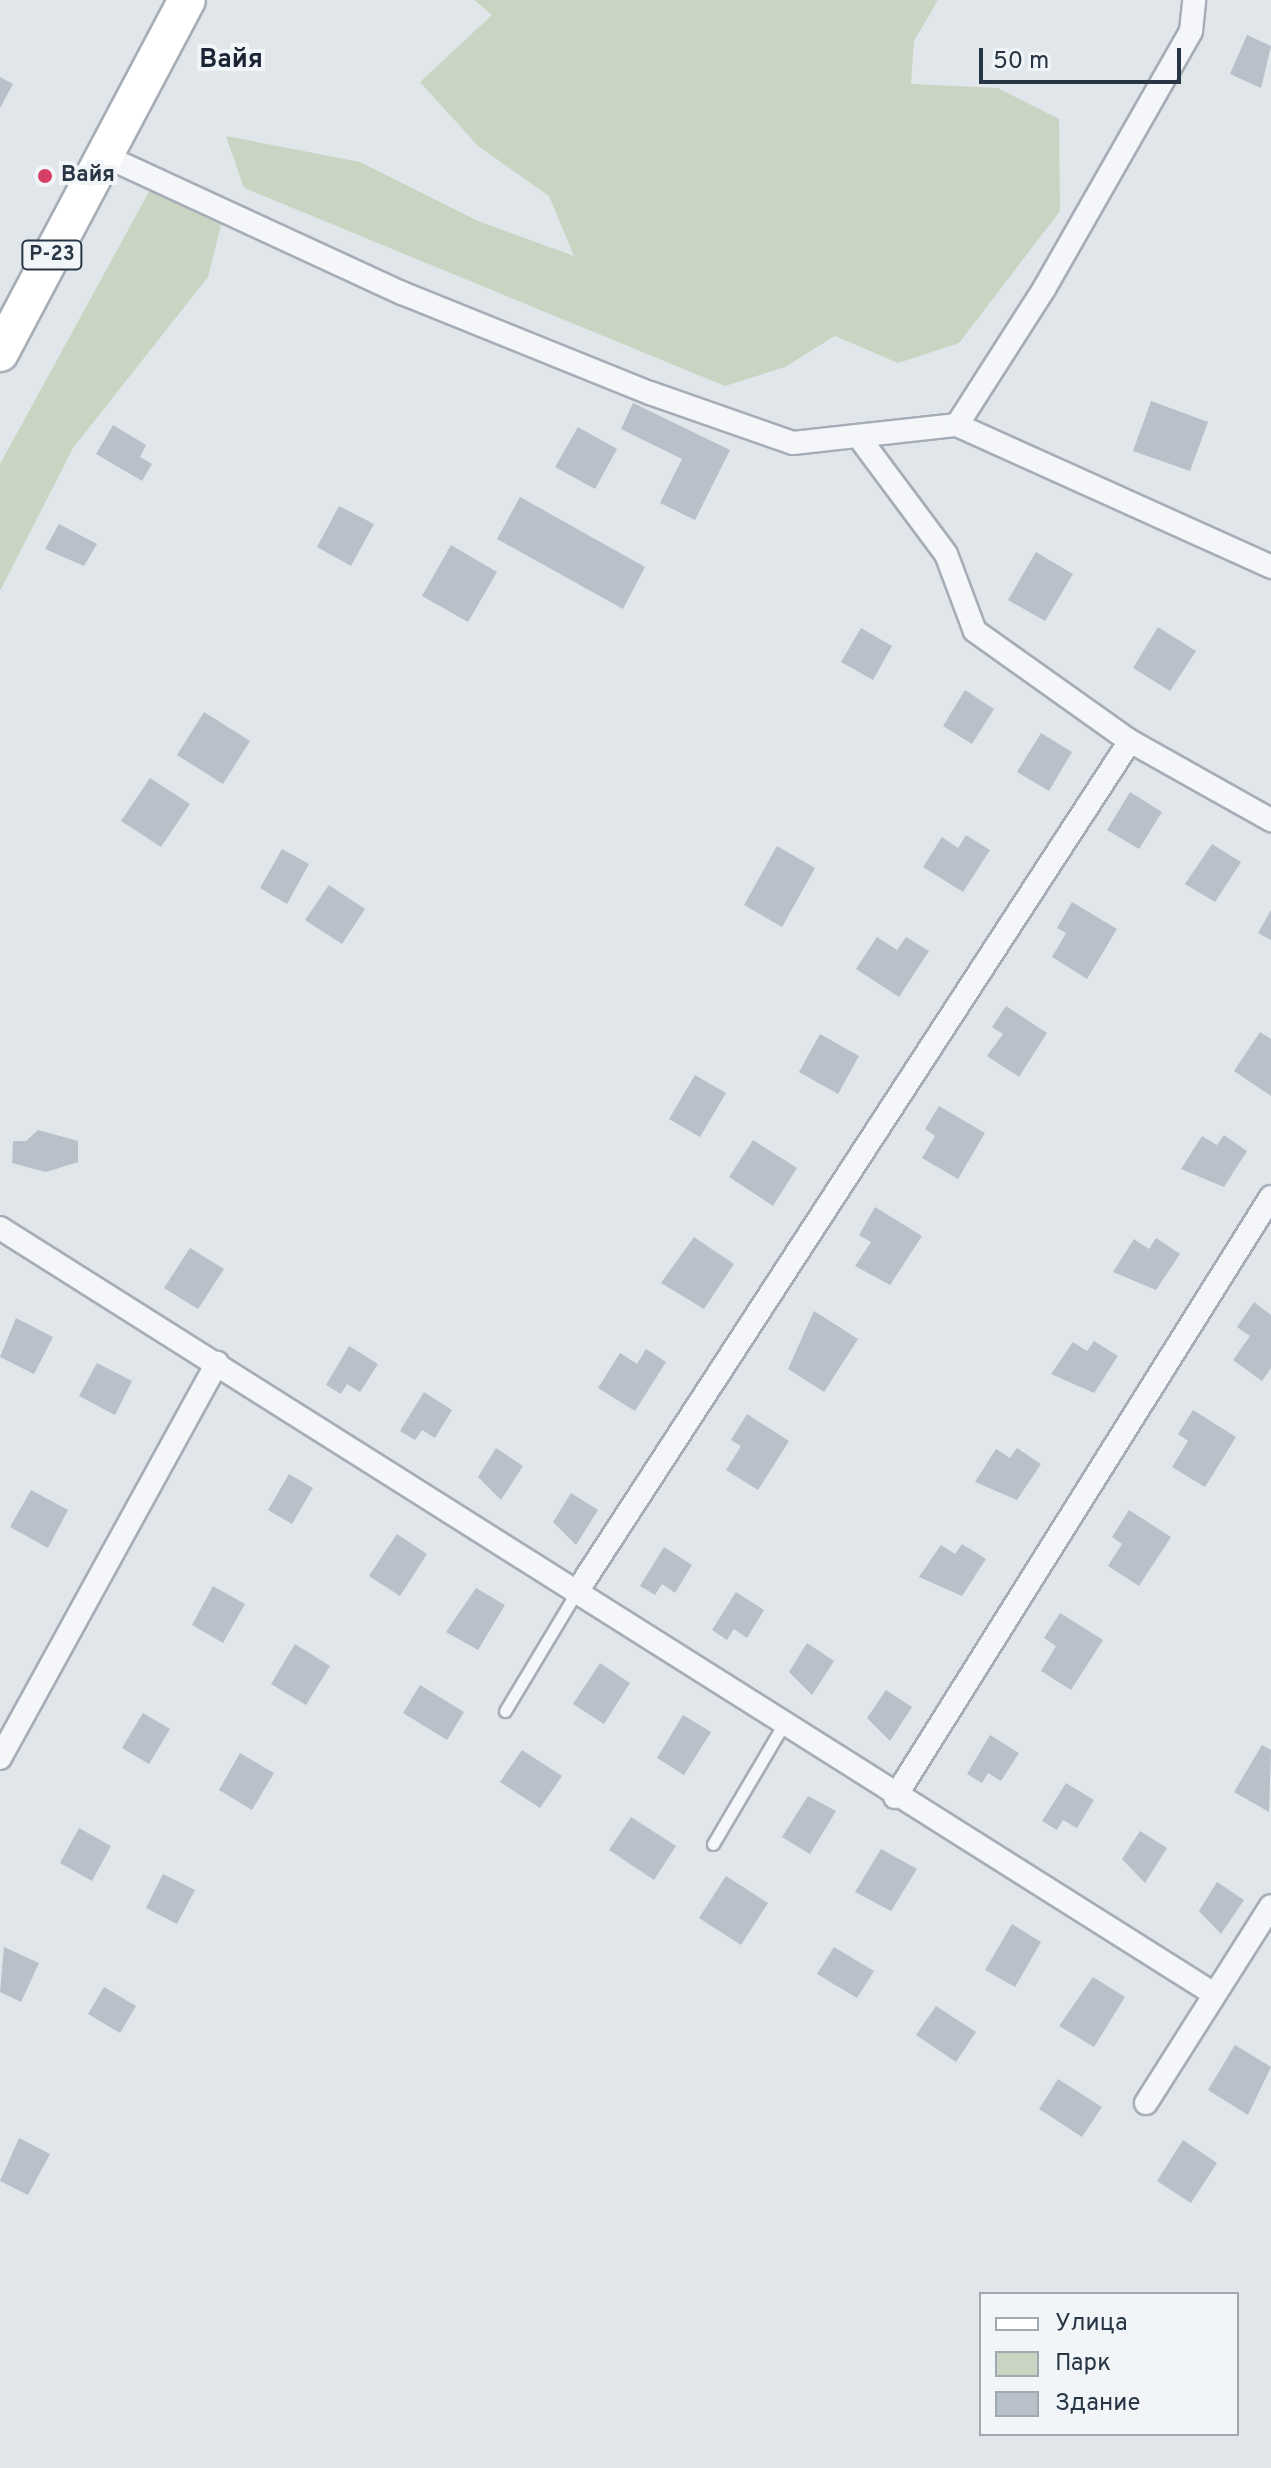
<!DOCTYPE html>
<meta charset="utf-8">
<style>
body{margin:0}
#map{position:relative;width:1271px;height:2468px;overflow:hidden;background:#e1e6eb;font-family:Overpass,sans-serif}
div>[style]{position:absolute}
.green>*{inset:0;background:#c9d5c2}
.building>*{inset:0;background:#b8c0c9}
.roads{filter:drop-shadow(2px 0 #a6adb6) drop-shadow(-2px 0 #a6adb6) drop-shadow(0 2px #a6adb6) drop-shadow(0 -2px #a6adb6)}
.service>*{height:11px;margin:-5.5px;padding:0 5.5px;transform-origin:5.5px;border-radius:5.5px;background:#f4f6f9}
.minor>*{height:22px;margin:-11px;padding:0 11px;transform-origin:11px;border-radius:11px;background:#f4f6f9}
.primary>*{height:36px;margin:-18px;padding:0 18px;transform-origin:18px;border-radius:18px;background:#fff}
.dots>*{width:22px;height:22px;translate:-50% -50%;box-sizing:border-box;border:4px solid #f1f5f8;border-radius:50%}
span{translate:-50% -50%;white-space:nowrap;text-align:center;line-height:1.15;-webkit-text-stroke:8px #f1f5f8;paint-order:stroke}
.shield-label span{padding:2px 6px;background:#f1f5f8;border:2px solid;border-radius:6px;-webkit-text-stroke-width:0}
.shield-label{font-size:20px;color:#283544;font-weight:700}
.poi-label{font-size:22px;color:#283544;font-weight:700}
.left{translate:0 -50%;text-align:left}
.quarter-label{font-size:26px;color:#1a2635;font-weight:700}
.legend{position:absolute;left:979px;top:2292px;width:260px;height:144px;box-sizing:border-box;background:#f1f5f8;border:2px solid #a1a8b0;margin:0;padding:10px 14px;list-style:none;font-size:24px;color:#283544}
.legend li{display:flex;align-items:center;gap:16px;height:40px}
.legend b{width:40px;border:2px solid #a1a8b0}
.scale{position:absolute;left:979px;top:48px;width:202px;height:36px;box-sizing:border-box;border:4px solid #283544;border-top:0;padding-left:10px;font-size:24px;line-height:28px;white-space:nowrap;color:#283544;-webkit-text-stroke:6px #f1f5f8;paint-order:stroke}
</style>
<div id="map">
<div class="green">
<div style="clip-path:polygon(474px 0,938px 0,914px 41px,911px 84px,998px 88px,1059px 119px,1060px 211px,959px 343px,898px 363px,835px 336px,785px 367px,725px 386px,244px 188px,226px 136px,360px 162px,478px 221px,574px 256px,549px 196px,478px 146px,420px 82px,492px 15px)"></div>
<div style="clip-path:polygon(150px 190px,221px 225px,208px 277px,73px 448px,0 591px,0 464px)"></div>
</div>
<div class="building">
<div style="clip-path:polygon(1247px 35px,1271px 46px,1261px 88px,1230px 74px)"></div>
<div style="clip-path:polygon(0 77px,13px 84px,0 108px)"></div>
<div style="clip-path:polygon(1151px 401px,1208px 422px,1190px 471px,1133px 451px)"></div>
<div style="clip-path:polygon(633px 403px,730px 450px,695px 520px,660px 503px,682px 459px,621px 429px)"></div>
<div style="clip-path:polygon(113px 425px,146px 445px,140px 457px,152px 464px,142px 481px,96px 454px)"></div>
<div style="clip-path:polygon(578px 427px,617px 449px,595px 489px,555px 467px)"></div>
<div style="clip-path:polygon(520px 497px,645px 567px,623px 609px,497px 539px)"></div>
<div style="clip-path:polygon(339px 506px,374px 524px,351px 566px,317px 547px)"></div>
<div style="clip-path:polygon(59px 524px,97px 544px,84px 566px,45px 549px)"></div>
<div style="clip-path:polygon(451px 545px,497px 572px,468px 622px,422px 596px)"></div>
<div style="clip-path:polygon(1036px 552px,1073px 574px,1045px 621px,1008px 600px)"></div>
<div style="clip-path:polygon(1158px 627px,1196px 651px,1170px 691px,1133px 668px)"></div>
<div style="clip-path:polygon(861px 628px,892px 646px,873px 680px,841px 662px)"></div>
<div style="clip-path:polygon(965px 690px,994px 709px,972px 744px,943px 726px)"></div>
<div style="clip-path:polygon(204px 712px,250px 741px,223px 784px,177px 755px)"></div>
<div style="clip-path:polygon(1041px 733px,1072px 752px,1049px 791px,1017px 772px)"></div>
<div style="clip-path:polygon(150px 778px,190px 804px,161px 847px,121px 821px)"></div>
<div style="clip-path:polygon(1130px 792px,1162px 812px,1139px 849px,1107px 830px)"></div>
<div style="clip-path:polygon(966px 835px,990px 850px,963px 892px,923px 867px,942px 837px,958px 848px)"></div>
<div style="clip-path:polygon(1212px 844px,1241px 862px,1215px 902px,1185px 884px)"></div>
<div style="clip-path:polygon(777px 846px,815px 868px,782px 927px,744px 905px)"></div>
<div style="clip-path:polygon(282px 849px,309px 864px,287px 904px,260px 888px)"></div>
<div style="clip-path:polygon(329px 885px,365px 909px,342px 944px,305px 920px)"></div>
<div style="clip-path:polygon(1072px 902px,1117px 929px,1087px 979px,1052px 957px,1066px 933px,1057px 928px)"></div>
<div style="clip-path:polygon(1271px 910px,1271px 940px,1258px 933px)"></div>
<div style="clip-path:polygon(877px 937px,897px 950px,906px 937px,929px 951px,899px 997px,856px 969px)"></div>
<div style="clip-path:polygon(1006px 1006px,1047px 1033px,1019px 1077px,987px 1056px,1003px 1034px,992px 1027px)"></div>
<div style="clip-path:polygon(1260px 1032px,1271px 1039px,1271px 1096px,1234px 1071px)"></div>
<div style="clip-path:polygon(820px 1034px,859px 1056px,838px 1094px,799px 1072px)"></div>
<div style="clip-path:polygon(695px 1075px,726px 1093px,700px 1137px,669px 1119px)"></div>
<div style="clip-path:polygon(939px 1106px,985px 1133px,958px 1179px,922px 1158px,935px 1136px,925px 1129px)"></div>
<div style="clip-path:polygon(38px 1130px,78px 1141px,78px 1162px,46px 1172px,12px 1163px,13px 1141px,26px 1141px)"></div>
<div style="clip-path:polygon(1224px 1135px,1247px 1151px,1224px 1187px,1181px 1169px,1202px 1136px,1217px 1145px)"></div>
<div style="clip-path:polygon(753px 1140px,797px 1168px,773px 1206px,729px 1177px)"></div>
<div style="clip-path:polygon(875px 1207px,922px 1236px,890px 1285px,855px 1266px,871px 1242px,859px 1235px)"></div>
<div style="clip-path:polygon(694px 1237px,734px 1264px,704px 1309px,661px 1283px)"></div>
<div style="clip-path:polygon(1156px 1238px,1180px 1254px,1156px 1290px,1113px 1272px,1134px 1239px,1149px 1249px)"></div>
<div style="clip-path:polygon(190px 1248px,224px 1269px,198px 1309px,164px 1288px)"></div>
<div style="clip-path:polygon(1254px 1302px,1271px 1315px,1271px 1368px,1262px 1381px,1233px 1360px,1250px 1336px,1237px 1327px)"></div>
<div style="clip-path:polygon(814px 1311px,858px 1339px,824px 1392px,788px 1369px)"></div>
<div style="clip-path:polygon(16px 1318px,53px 1337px,34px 1374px,0 1357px)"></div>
<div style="clip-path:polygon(1094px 1341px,1118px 1356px,1094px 1393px,1051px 1374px,1073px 1342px,1087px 1351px)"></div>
<div style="clip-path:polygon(349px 1346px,378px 1364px,360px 1392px,347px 1384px,341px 1394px,326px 1385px)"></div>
<div style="clip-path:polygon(646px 1349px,666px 1362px,635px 1411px,598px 1388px,620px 1353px,637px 1364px)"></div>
<div style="clip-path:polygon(97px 1363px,132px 1381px,115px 1415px,79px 1396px)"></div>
<div style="clip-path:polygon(424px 1392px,452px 1410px,435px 1438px,422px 1430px,415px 1440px,400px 1431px)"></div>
<div style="clip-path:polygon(1193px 1410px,1236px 1437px,1205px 1487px,1172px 1467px,1188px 1441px,1178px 1434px)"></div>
<div style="clip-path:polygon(747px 1414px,789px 1441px,758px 1490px,726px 1470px,741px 1446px,731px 1440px)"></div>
<div style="clip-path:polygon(496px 1448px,523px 1466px,501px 1500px,478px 1477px)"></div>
<div style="clip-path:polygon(1017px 1448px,1041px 1464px,1017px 1500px,975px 1482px,996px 1449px,1010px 1458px)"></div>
<div style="clip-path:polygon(289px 1474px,313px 1488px,292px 1524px,268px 1510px)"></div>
<div style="clip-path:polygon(31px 1490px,68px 1510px,48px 1548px,10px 1527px)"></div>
<div style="clip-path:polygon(571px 1493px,598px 1510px,576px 1545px,553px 1522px)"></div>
<div style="clip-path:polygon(1129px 1510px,1171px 1537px,1139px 1586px,1108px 1566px,1122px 1544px,1112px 1537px)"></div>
<div style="clip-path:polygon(397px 1534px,427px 1554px,400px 1596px,369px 1576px)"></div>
<div style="clip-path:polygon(962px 1544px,986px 1559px,962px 1596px,919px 1577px,941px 1545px,955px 1554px)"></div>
<div style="clip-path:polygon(664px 1547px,692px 1565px,675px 1593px,662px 1584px,655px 1595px,640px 1586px)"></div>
<div style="clip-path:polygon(213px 1586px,245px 1604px,223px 1643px,192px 1625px)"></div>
<div style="clip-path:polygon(476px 1588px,505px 1605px,478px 1650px,446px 1632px)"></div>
<div style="clip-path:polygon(736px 1592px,764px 1610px,747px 1638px,734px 1629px,727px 1640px,712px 1630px)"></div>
<div style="clip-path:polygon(1060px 1613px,1103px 1640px,1071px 1690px,1041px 1671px,1056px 1646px,1044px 1638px)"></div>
<div style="clip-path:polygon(807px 1643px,834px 1661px,812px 1695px,789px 1672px)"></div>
<div style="clip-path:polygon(295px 1644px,330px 1666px,306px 1705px,271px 1684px)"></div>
<div style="clip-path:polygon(600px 1663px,630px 1683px,604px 1724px,573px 1704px)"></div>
<div style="clip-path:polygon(420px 1685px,464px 1712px,447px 1740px,403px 1713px)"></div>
<div style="clip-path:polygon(886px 1690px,912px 1707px,890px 1741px,867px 1718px)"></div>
<div style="clip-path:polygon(143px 1713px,170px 1729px,149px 1764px,122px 1748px)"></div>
<div style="clip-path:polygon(683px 1715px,711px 1732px,684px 1775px,657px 1758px)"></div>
<div style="clip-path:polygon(990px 1735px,1019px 1753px,1001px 1781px,988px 1773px,982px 1783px,967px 1774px)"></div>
<div style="clip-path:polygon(1262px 1745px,1271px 1750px,1269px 1812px,1234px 1792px)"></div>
<div style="clip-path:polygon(522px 1750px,562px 1776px,540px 1808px,500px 1782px)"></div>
<div style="clip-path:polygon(240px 1753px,274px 1773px,252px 1810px,219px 1790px)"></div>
<div style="clip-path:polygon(1066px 1783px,1094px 1800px,1077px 1828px,1063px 1820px,1057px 1830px,1042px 1821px)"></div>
<div style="clip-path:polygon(808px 1796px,836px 1811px,810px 1854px,782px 1837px)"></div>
<div style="clip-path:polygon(631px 1817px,676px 1846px,654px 1880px,609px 1850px)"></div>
<div style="clip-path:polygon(79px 1828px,111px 1846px,92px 1881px,60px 1863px)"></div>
<div style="clip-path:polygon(1140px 1831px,1167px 1848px,1145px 1883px,1122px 1859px)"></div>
<div style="clip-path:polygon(881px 1849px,917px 1869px,891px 1911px,855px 1892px)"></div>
<div style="clip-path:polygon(163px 1874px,195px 1890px,177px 1924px,146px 1908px)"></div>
<div style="clip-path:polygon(726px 1876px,768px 1903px,741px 1945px,699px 1918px)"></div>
<div style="clip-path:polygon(1217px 1882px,1244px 1900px,1221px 1934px,1199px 1911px)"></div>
<div style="clip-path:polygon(1012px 1924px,1041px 1942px,1015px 1987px,985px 1970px)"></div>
<div style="clip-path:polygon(4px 1947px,39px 1963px,21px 2002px,0 1992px)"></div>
<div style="clip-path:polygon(834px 1947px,874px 1971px,857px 1998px,817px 1974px)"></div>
<div style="clip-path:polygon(1093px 1977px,1125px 1997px,1094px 2047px,1059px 2026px)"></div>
<div style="clip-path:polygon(104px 1987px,136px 2006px,120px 2033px,88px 2014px)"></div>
<div style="clip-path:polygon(936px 2006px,976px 2032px,956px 2062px,916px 2035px)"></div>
<div style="clip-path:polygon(1235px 2045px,1271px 2067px,1248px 2115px,1208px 2090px)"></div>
<div style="clip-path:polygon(1058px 2079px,1102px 2107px,1082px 2137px,1039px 2109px)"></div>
<div style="clip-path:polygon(19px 2138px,50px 2154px,28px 2195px,0 2181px)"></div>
<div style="clip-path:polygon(1183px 2140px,1217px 2163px,1191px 2203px,1157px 2181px)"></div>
</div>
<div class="roads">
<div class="service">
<div style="left:505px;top:1711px;width:138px;rotate:-59deg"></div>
<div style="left:713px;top:1844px;width:138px;rotate:-59.5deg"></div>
</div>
<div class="minor">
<div style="left:105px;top:156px;width:327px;rotate:24.8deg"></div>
<div style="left:402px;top:293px;width:267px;rotate:22deg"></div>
<div style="left:650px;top:393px;width:151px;rotate:19.3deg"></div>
<div style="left:793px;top:443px;width:165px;rotate:-6.3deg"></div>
<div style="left:957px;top:425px;width:345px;rotate:24.3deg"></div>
<div style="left:957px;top:425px;width:161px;rotate:-57.4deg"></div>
<div style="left:1044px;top:289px;width:297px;rotate:-60.3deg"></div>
<div style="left:1191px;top:31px;width:31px;rotate:-84deg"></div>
<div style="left:858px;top:436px;width:147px;rotate:53.3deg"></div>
<div style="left:946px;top:554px;width:82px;rotate:69.4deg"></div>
<div style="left:975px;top:631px;width:190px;rotate:35.4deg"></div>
<div style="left:1130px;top:741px;width:162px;rotate:29.3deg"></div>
<div style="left:0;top:1228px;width:1435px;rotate:32.25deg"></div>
<div style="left:576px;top:1593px;width:1016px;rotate:-56.97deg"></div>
<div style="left:0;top:1758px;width:451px;rotate:-61.2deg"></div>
<div style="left:895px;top:1797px;width:708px;rotate:-57.93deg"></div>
<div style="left:1146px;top:2103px;width:233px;rotate:-57.6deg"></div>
</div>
<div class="primary">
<div style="left:0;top:353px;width:399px;rotate:-62.1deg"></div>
</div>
</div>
<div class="dots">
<div style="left:45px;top:176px;background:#d73f67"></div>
</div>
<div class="shield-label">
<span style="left:52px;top:255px">Р-23</span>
</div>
<div class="poi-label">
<span class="left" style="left:61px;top:176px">Вайя</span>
</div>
<div class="quarter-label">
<span style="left:231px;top:61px">Вайя</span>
</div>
<ul class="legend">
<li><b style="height:10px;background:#fff"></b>Улица</li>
<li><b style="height:22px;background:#c9d5c2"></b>Парк</li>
<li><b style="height:22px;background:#b8c0c9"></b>Здание</li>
</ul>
<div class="scale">50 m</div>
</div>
